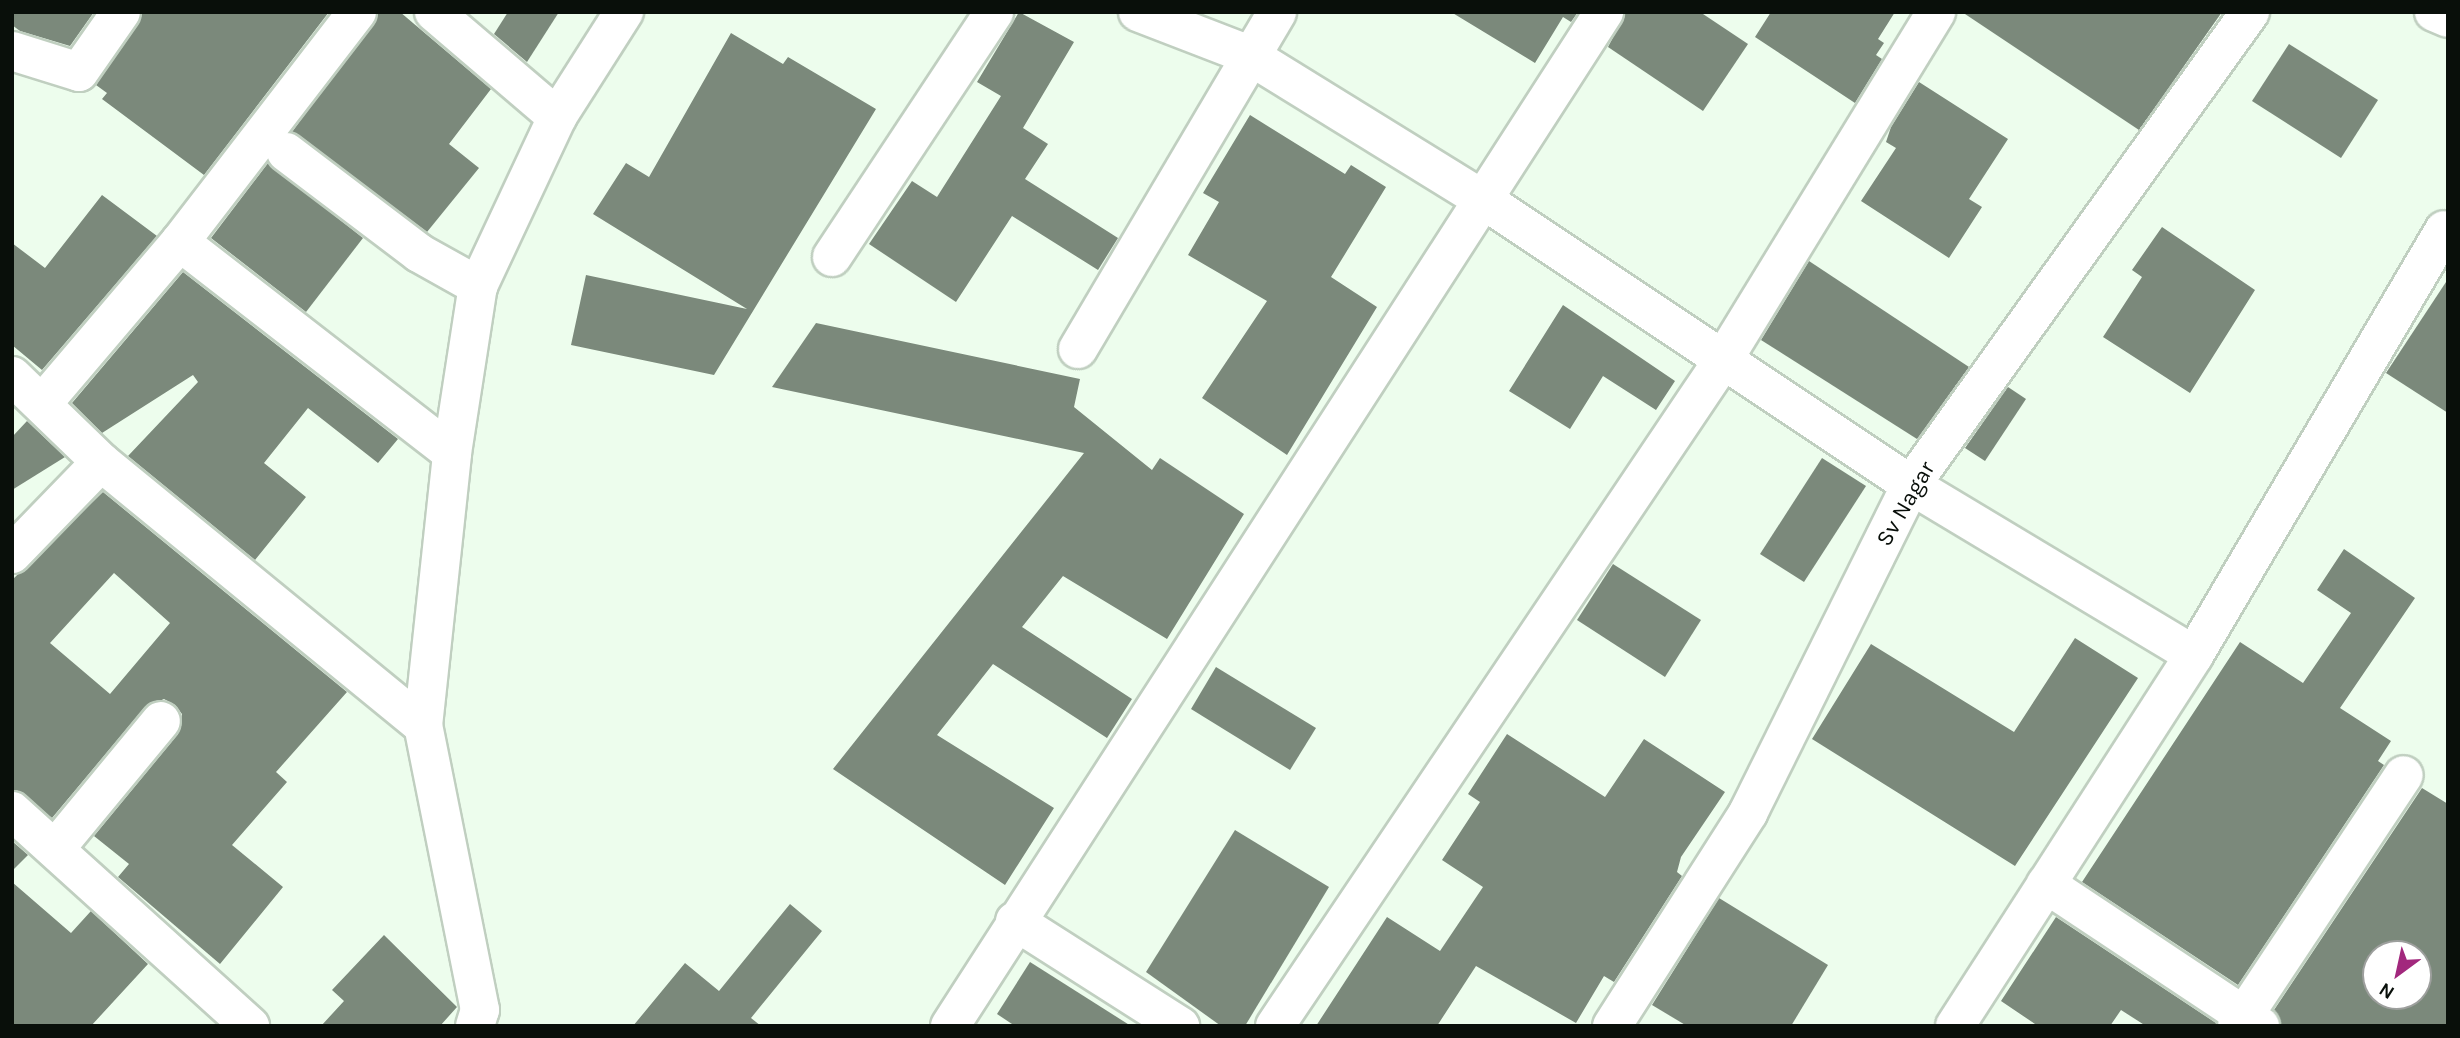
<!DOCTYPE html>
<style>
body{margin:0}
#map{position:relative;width:2460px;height:1038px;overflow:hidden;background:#edfded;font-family:Karla,sans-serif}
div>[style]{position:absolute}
.building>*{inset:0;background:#7b897b}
.roads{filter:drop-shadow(2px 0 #c0cfc0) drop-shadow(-2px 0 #c0cfc0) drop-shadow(0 2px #c0cfc0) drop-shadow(0 -2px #c0cfc0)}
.minor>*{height:38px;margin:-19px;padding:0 19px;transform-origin:19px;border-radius:19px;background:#fff}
span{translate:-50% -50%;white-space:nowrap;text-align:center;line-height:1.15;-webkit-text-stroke:5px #fff;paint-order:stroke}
.street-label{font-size:23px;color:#090f0a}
.frame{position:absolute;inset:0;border:14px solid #090f0a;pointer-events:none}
.north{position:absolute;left:2362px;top:940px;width:70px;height:70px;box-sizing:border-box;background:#fff;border:2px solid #9d9f9d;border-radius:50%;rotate:213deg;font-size:19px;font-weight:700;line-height:28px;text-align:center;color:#090f0a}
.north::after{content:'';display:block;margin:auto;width:24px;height:32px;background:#a2287d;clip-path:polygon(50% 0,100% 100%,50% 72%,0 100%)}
</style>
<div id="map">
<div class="building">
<div style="clip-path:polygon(12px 12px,94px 12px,70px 46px,20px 31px,12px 25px)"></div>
<div style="clip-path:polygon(143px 12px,329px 12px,204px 175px,102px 99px,107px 93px,96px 85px)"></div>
<div style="clip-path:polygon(378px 12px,400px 12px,491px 89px,449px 144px,479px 168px,427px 232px,292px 132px)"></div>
<div style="clip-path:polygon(508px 12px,559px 12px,527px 62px,494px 34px)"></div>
<div style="clip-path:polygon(1019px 12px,1074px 42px,1023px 128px,1048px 144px,1025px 179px,1118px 238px,1098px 270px,1012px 216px,956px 302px,869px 244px,912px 181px,937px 197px,1001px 96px,977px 82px)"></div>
<div style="clip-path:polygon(1451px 12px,1578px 12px,1571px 22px,1563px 17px,1535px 63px)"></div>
<div style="clip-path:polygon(1626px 12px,1700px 12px,1748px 44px,1703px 111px,1608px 47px)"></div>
<div style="clip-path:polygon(1771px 12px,1895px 12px,1878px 39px,1884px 43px,1876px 55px,1882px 59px,1855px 103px,1755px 37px)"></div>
<div style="clip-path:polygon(1962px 12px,2222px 12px,2139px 130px)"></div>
<div style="clip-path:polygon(731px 33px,783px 64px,788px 57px,876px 109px,714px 375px,571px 345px,586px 275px,747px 309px,593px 214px,626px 163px,649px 177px)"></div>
<div style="clip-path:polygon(2289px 44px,2378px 100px,2341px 158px,2252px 101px)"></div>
<div style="clip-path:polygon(1919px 82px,2008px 139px,1969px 199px,1982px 207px,1949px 258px,1861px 201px,1896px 148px,1886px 142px,1891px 127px)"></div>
<div style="clip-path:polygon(1250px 115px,1345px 174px,1351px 165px,1386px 187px,1331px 277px,1377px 307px,1287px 455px,1202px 398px,1267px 301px,1188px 255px,1219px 202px,1203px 193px)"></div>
<div style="clip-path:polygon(268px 163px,363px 238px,306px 312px,211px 238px)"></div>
<div style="clip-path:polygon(102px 195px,157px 236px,42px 370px,12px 345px,12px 243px,45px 268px)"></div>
<div style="clip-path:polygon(2162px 227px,2255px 290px,2190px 393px,2103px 337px,2142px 277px,2132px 270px)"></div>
<div style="clip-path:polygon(1809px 261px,1969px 367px,1917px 439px,1761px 340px)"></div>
<div style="clip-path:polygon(183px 272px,398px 439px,378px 463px,308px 408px,264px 463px,306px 497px,255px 560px,128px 456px,198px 382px,193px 375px,102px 433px,72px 403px)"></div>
<div style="clip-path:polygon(2448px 279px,2448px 413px,2386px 373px)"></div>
<div style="clip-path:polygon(1563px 305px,1675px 381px,1656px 410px,1603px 376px,1570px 429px,1509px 391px)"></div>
<div style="clip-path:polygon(816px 323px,1080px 379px,1074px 407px,1152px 470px,1160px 458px,1244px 514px,1167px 639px,1063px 576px,1022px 627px,1132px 699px,1107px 738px,993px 664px,937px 735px,1054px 808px,1005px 885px,833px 769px,1084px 453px,772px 387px)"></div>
<div style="clip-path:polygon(2008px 387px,2026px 399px,1985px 461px,1965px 448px)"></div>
<div style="clip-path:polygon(27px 421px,65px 457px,12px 490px,12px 437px)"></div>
<div style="clip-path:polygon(1822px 458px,1866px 486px,1804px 582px,1760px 554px)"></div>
<div style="clip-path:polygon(evenodd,103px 492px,347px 692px,276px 772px,287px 782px,232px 845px,283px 887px,220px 964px,118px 877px,129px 864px,94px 836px,178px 734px,182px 714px,175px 705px,164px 699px,145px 707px,52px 818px,12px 790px,12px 580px,103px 492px,114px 573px,170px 623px,110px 694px,50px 643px,114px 573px)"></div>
<div style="clip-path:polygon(2344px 549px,2415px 598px,2340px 708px,2391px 741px,2378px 761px,2384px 765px,2238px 985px,2082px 882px,2240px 642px,2303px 683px,2351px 613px,2317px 590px)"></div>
<div style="clip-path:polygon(1613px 564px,1701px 620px,1665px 677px,1577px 620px)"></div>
<div style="clip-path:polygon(2075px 638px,2138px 678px,2015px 866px,1812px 739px,1871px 644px,2014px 732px)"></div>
<div style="clip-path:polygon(1216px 667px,1316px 728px,1290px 770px,1191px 709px)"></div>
<div style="clip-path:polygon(1507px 734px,1605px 797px,1644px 739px,1725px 792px,1681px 857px,1677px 872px,1682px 876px,1614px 982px,1604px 976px,1576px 1023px,1476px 966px,1437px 1026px,1316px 1026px,1387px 917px,1440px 951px,1483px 887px,1442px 860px,1480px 802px,1468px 794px)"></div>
<div style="clip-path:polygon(evenodd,2422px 788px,2448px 804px,2448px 1026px,2282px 1026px,2274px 1010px,2422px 788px,2376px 954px,2418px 954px,2418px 996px,2376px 996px,2376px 954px)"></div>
<div style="clip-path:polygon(1235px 830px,1329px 887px,1245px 1026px,1221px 1026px,1146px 972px)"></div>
<div style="clip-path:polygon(12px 841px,28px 855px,12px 871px)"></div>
<div style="clip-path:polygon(12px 882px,71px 933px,91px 911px,148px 964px,91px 1026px,12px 1026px)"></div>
<div style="clip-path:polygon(1719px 898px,1828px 965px,1791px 1026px,1687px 1026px,1652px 1005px)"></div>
<div style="clip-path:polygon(790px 904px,822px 931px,751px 1018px,761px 1026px,633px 1026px,685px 963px,719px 991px)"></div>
<div style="clip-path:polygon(2056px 917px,2216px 1023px,2215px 1026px,2146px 1026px,2121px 1010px,2110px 1026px,2038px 1026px,2001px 1001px)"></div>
<div style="clip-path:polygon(384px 935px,457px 1007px,440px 1026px,321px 1026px,344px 1001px,332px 990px)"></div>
<div style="clip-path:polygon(1030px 962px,1131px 1026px,1015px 1026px,997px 1014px)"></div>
</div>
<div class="roads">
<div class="minor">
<div style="left:357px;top:12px;width:290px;rotate:127.6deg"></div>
<div style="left:180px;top:242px;width:344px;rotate:37.8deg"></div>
<div style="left:434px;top:12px;width:162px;rotate:40.5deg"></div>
<div style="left:1138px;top:12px;width:117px;rotate:21.1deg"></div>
<div style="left:1247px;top:54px;width:282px;rotate:31.7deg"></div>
<div style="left:1487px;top:202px;width:510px;rotate:33.72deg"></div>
<div style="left:1911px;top:485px;width:330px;rotate:31deg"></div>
<div style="left:2434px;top:12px;width:15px;rotate:23deg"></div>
<div style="left:12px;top:51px;width:70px;rotate:17.4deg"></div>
<div style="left:79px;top:72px;width:73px;rotate:-55deg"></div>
<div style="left:286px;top:152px;width:167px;rotate:37.2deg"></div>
<div style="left:419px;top:253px;width:68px;rotate:29.2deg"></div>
<div style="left:832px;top:257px;width:294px;rotate:-56.5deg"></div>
<div style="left:1078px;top:349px;width:391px;rotate:-59.4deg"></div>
<div style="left:12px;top:376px;width:124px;rotate:44deg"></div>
<div style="left:101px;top:462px;width:416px;rotate:39.3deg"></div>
<div style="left:42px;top:404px;width:213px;rotate:-49.6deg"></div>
<div style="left:12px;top:554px;width:128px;rotate:-45.9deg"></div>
<div style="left:12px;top:811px;width:321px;rotate:42.1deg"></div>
<div style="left:55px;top:849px;width:166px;rotate:-50.4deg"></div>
<div style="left:2046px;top:884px;width:257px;rotate:33.6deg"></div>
<div style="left:1015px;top:921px;width:196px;rotate:32.5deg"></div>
<div style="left:475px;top:1026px;width:17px;rotate:-73deg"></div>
<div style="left:480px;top:1010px;width:290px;rotate:-101.3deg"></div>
<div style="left:423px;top:726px;width:275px;rotate:-83.9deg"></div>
<div style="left:452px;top:453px;width:169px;rotate:-81.2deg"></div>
<div style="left:478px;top:286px;width:187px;rotate:-64.9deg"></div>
<div style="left:557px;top:117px;width:125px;rotate:-57.5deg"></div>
<div style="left:950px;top:1026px;width:1207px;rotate:-57.18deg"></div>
<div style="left:1275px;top:1026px;width:803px;rotate:-56.07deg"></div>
<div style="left:1723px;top:360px;width:408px;rotate:-58.5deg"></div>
<div style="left:1612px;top:1026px;width:253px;rotate:-57.4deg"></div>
<div style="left:1748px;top:813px;width:366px;rotate:-63.6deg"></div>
<div style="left:1911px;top:485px;width:582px;rotate:-54.37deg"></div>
<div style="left:1955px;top:1026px;width:441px;rotate:-57.2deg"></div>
<div style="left:2194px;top:655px;width:493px;rotate:-59.5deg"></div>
<div style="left:2237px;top:1026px;width:301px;rotate:-56.4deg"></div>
</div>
</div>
<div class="street-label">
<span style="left:1906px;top:504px;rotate:-60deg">Sv Nagar</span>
</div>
<div class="frame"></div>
<div class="north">N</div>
</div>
